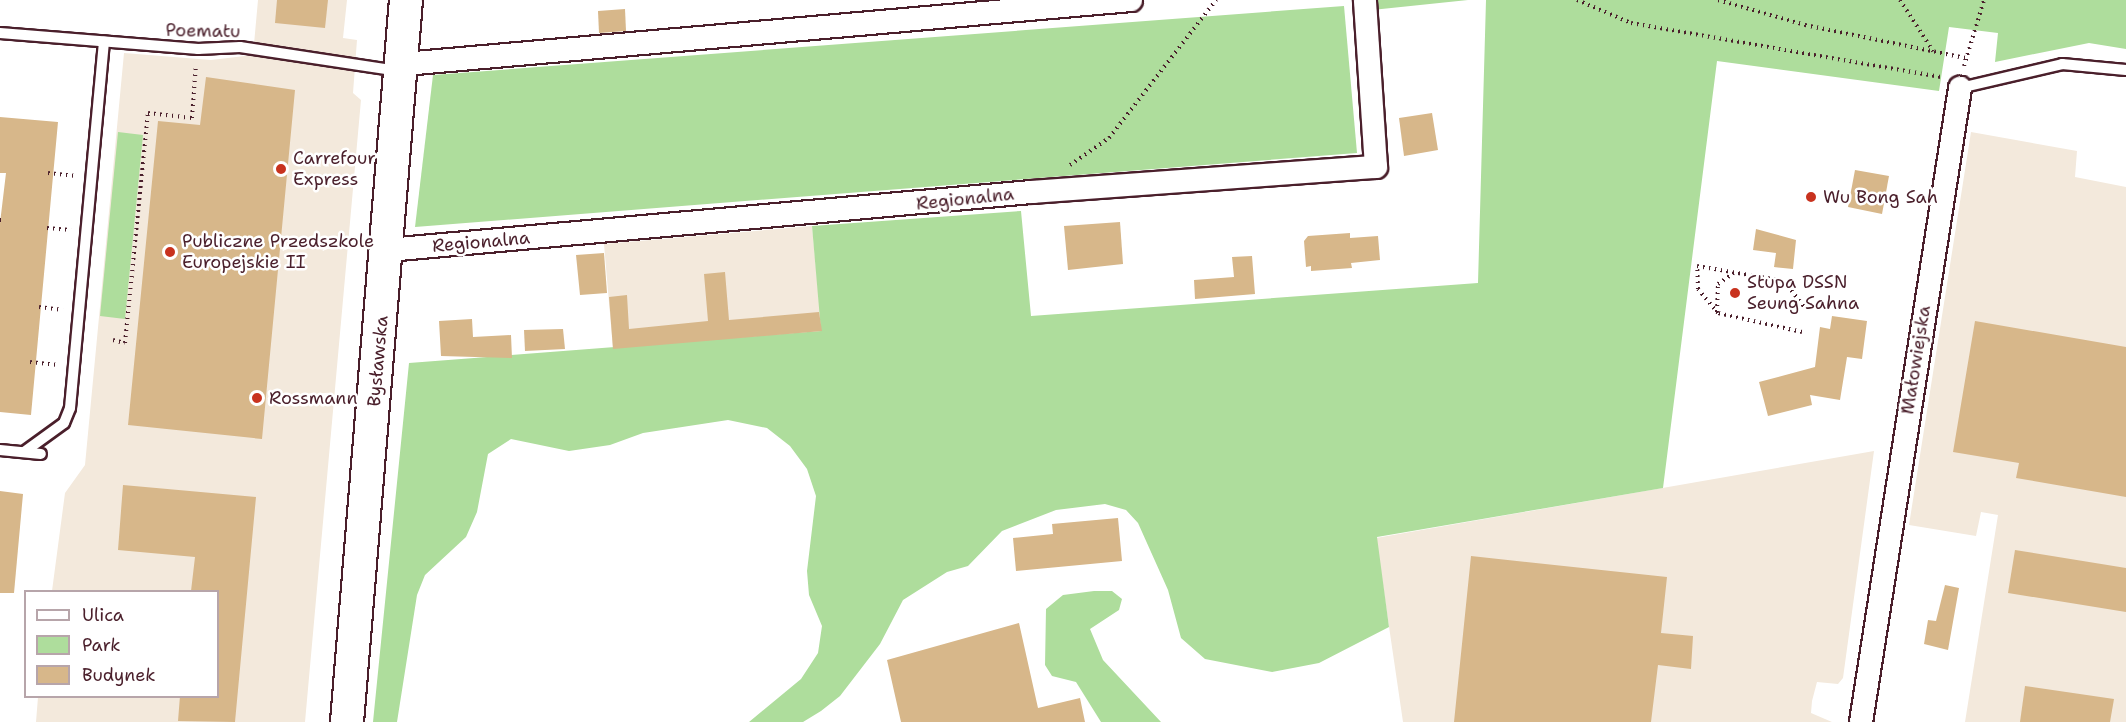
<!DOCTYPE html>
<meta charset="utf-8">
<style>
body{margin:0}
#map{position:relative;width:2126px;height:722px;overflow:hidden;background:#fff;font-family:"Shantell Sans",sans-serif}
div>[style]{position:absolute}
.built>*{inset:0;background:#f3e9dc}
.green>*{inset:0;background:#aedd9c}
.building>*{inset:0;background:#d7b78a}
.path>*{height:4px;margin-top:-2px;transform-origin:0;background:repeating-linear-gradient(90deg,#4a1f2b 0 1.5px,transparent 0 6px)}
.roads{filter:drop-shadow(2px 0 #4a1f2b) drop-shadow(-2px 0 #4a1f2b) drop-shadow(0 2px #4a1f2b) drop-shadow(0 -2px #4a1f2b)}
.lane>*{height:10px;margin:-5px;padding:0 5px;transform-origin:5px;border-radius:5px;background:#fff}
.street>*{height:22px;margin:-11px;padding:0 11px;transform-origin:11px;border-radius:11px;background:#fff}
.secondary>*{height:32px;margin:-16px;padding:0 16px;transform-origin:16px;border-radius:16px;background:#fff}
.dots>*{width:16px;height:16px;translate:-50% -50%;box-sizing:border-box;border:3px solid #fff;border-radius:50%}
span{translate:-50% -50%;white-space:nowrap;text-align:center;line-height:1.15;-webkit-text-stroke:5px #fff;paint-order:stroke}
.street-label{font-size:18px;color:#4a1f2b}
.poi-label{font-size:18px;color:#4a1f2b}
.left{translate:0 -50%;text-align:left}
.legend{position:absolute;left:24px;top:590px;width:195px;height:108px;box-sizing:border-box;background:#fff;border:2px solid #b7a5aa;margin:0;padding:8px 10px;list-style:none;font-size:18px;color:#4a1f2b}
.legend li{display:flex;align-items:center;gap:12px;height:30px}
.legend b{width:30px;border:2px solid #b7a5aa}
</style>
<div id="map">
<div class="built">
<div style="clip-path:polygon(258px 0,347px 0,343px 38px,357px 40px,353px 93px,361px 100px,305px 722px,36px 722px,38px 697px,218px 696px,218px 592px,52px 591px,65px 493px,85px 465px,124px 53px,211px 60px,253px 55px)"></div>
<div style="clip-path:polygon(1971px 132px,2077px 151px,2075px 177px,2126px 187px,2126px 722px,1965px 722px,1998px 515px,1981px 512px,1976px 536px,1909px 525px)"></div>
<div style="clip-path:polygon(812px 226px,822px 331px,613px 349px,604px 244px)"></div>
<div style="clip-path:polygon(1874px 451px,1843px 678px,1838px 684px,1817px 682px,1812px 701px,1811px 713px,1832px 722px,1403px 722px,1376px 538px)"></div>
</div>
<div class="green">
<div style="clip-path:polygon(1371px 0,1468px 0,1372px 10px)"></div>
<div style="clip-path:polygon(1486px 0,2126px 0,2126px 49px,2089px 43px,1995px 62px,1998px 33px,1949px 27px,1939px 91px,1717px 61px,1663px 488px,1377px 537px,1389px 627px,1319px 663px,1272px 672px,1205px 659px,1181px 638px,1168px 590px,1138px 523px,1126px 510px,1105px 504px,1056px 510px,1002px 531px,968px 566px,947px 572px,903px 600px,880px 644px,840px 696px,821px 711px,803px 722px,749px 722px,801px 679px,818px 653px,822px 626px,809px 595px,807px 571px,816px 496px,807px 469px,790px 446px,767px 428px,728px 420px,643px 433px,610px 445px,569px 451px,511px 439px,488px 454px,477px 512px,466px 537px,425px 575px,417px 595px,397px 722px,373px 722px,409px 363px,821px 331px,812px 226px,1021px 211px,1031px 316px,1478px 283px)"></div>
<div style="clip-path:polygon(1344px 6px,1357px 153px,415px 227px,433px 75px)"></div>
<div style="clip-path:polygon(118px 132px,143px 135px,125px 319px,100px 316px)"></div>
<div style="clip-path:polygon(1094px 591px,1112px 591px,1122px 599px,1119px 610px,1090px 629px,1103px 660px,1161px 722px,1101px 722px,1076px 682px,1052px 676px,1045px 665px,1046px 609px,1063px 595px)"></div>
</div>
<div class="building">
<div style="clip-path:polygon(277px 0,328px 0,325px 28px,275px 23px)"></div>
<div style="clip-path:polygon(625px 9px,626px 31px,599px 33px,598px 11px)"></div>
<div style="clip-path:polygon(206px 77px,295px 90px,262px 439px,128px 425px,158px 121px,200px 125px)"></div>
<div style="clip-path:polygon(1432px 113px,1438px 150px,1404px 156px,1399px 118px)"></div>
<div style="clip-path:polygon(0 117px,58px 122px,31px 415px,0 412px,0 223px,6px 173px,0 173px)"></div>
<div style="clip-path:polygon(1855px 170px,1889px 176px,1882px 214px,1848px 207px)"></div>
<div style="clip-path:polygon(1120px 222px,1123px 264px,1068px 270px,1064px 226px)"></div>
<div style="clip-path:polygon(1756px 229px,1796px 240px,1793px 269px,1774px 267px,1776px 253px,1753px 250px)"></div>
<div style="clip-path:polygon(1350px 233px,1350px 238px,1378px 236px,1380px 260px,1351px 263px,1352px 268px,1311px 271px,1311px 266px,1306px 267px,1304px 241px,1308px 236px)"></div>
<div style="clip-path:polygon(604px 253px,607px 293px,580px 295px,576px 255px)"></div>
<div style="clip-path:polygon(1252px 256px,1255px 294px,1195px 299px,1194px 280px,1234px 277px,1232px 257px)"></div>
<div style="clip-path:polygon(725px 272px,729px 320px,819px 312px,822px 331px,613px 349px,609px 297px,627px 295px,629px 329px,708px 321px,704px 274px)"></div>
<div style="clip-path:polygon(1832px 316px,1867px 321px,1862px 359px,1847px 357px,1840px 400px,1810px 395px,1812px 405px,1768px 416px,1759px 382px,1815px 367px,1820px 327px,1830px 329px)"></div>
<div style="clip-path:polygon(472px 319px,473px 337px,511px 335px,512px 358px,441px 356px,439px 321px)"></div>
<div style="clip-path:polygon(1975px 321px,2126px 347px,2126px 497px,2016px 478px,2019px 463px,1953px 452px)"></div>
<div style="clip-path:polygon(563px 329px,565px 349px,525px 351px,524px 330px)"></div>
<div style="clip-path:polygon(123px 485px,256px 497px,235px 722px,178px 721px,180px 696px,218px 696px,218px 591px,191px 591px,195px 557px,118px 550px)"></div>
<div style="clip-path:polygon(0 491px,23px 494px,14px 593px,0 593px)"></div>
<div style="clip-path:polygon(1118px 518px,1122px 561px,1016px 571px,1013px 538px,1053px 534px,1052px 524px)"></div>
<div style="clip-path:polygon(2015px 550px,2126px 568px,2126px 612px,2008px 593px)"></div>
<div style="clip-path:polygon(1471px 556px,1667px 577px,1661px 633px,1693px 636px,1691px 669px,1658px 665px,1651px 722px,1454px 722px)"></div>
<div style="clip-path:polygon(1945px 585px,1959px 588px,1948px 650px,1924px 644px,1928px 620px,1936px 621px)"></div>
<div style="clip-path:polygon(1019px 623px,1038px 708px,1080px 698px,1085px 722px,901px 722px,887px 660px)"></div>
<div style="clip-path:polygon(2025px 686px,2114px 699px,2110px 722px,2020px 722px)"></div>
</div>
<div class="path">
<div style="left:1577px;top:0;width:59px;rotate:23.1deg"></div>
<div style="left:1631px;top:23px;width:316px;rotate:9.9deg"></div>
<div style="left:1718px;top:0;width:91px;rotate:16deg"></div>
<div style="left:1805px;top:25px;width:164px;rotate:11.6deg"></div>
<div style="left:1900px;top:0;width:61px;rotate:57.1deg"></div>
<div style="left:1964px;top:66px;width:69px;rotate:-73.1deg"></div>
<div style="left:1070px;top:165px;width:47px;rotate:-34.7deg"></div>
<div style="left:1109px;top:138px;width:175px;rotate:-52.2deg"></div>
<div style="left:48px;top:173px;width:28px;rotate:6deg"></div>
<div style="left:0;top:220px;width:1px"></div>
<div style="left:47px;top:228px;width:24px;rotate:5deg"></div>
<div style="left:39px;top:307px;width:24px;rotate:7deg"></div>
<div style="left:1717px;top:312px;width:28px;rotate:-88deg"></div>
<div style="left:1718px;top:284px;width:19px;rotate:-35deg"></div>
<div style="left:1802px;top:332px;width:86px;rotate:-167.3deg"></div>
<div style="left:1718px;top:313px;width:31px;rotate:-130deg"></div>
<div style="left:1698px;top:289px;width:23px;rotate:-92deg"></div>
<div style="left:1697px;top:266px;width:88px;rotate:9.8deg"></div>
<div style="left:1784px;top:281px;width:36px;rotate:52deg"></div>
<div style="left:113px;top:340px;width:12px;rotate:14deg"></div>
<div style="left:125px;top:343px;width:231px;rotate:-84.3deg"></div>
<div style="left:148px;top:113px;width:44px;rotate:6.5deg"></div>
<div style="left:192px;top:118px;width:53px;rotate:-85.7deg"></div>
<div style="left:30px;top:362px;width:28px;rotate:6deg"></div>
</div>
<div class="roads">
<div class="lane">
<div style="left:0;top:33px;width:199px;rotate:4.6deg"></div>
<div style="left:198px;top:49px;width:42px;rotate:-2.7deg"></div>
<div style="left:240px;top:47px;width:161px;rotate:8.6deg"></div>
<div style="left:1960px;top:88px;width:105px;rotate:-13.2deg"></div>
<div style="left:2062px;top:64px;width:64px;rotate:5.4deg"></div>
<div style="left:0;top:450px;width:41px;rotate:5.6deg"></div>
<div style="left:24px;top:452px;width:49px;rotate:-35.9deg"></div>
<div style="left:64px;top:423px;width:16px;rotate:-68deg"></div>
<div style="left:70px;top:408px;width:368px;rotate:-84.7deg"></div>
</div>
<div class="street">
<div style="left:404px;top:64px;width:730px;rotate:-5.03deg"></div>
<div style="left:388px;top:250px;width:647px;rotate:-5.15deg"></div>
<div style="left:1032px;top:192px;width:345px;rotate:-4.2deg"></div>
<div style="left:1376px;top:167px;width:167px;rotate:-93.8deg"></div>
<div style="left:1861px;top:722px;width:642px;rotate:-81.12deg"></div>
</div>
<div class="secondary">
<div style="left:347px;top:722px;width:724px;rotate:-85.33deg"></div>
</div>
</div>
<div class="dots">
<div style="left:281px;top:169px;background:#c8321e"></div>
<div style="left:1811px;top:197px;background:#c8321e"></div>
<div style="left:170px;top:252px;background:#c8321e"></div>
<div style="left:1735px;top:293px;background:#c8321e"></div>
<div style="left:257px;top:398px;background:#c8321e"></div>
</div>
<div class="street-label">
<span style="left:203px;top:31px;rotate:1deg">Poematu</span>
<span style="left:965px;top:199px;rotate:-6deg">Regionalna</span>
<span style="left:481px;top:242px;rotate:-5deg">Regionalna</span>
<span style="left:1916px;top:360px;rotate:-81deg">Małowiejska</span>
<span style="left:378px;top:361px;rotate:-85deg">Bysławska</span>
</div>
<div class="poi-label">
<span class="left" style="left:293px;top:169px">Carrefour<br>Express</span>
<span class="left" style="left:1823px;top:197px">Wu Bong Sah</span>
<span class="left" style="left:182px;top:252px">Publiczne Przedszkole<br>Europejskie II</span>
<span class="left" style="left:1747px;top:293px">Stupa DSSN<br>Seung Sahna</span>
<span class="left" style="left:269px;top:398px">Rossmann</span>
</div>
<ul class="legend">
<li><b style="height:8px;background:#fff"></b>Ulica</li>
<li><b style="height:16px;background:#aedd9c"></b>Park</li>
<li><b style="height:16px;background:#d7b78a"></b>Budynek</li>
</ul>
</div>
